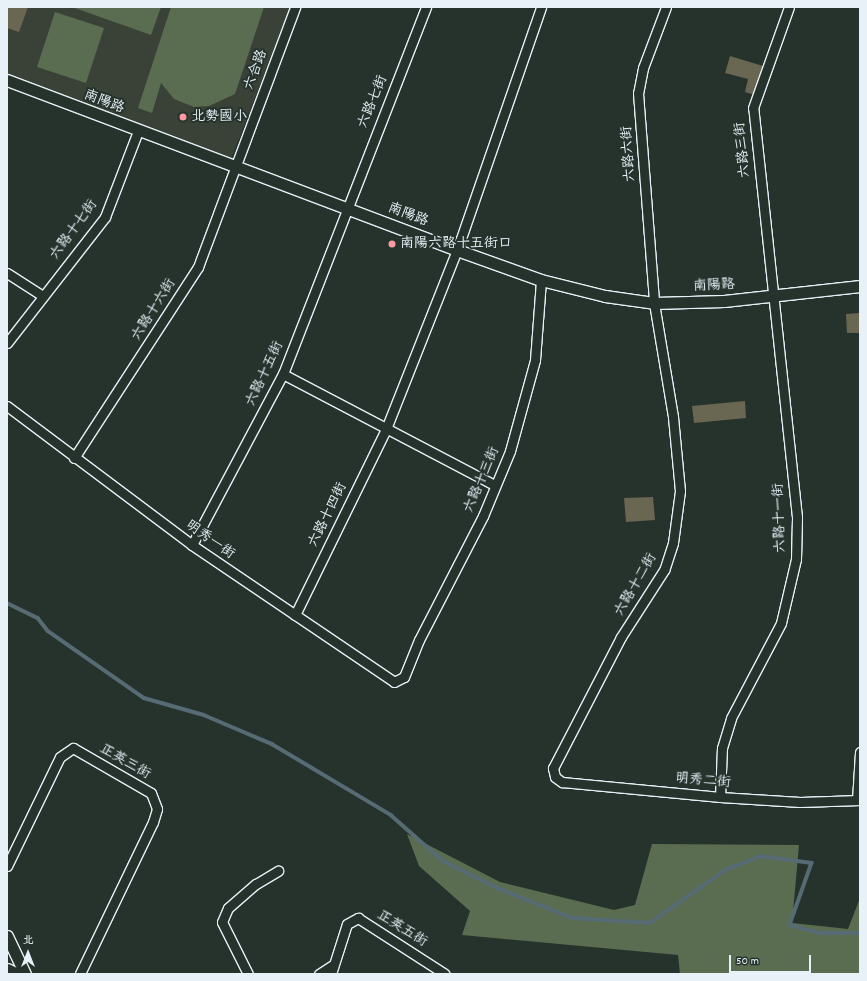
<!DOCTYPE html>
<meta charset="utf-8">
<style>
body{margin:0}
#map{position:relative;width:867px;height:981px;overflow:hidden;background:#26332d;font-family:Dekko,"LXGW WenKai TC",sans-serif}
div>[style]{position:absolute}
.built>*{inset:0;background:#3a4238}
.green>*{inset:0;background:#5a6d50}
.stream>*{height:3.5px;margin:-1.75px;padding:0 1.75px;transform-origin:1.75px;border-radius:1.75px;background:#566b74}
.building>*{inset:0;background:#696652}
.roads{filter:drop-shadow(1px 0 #e8f1f8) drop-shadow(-1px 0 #e8f1f8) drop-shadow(0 1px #e8f1f8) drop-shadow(0 -1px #e8f1f8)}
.minor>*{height:9px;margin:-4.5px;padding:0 4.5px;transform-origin:4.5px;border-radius:4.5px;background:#26332d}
.tertiary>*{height:11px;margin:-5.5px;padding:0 5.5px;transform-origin:5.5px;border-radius:5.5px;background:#26332d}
.dots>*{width:11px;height:11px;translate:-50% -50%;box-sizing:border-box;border:2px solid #26332d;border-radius:50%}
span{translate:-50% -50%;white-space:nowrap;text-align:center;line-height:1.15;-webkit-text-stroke:4px #26332d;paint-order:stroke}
.street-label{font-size:14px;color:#e8f1f8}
.poi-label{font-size:14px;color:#e8f1f8}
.left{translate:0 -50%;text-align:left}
.frame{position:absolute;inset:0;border:8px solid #e8f1f8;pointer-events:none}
.north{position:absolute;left:8px;top:933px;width:40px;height:40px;-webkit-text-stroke:3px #26332d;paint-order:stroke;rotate:0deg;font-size:11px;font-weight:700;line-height:16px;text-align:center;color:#e8f1f8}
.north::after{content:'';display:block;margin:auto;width:14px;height:18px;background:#e8f1f8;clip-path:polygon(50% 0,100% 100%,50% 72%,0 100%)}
.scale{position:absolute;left:729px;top:955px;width:82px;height:18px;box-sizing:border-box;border:2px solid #e8f1f8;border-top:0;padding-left:5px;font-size:12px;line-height:14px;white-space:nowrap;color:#e8f1f8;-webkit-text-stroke:3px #26332d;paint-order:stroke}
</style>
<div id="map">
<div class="built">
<div style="clip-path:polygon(7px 7px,291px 7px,231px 159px,7px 75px)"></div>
</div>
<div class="green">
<div style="clip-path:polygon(72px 7px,161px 7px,151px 35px)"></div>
<div style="clip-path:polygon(171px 7px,264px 7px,235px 94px,209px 106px,194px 107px,174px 99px,161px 83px,152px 113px,138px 108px)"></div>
<div style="clip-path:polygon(55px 12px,104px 28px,86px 83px,37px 67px)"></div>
<div style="clip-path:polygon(407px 834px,500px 882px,614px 910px,635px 905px,652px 844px,799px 845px,792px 923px,848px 929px,860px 898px,860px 974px,680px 974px,678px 955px,462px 935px,470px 911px,419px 866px)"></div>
</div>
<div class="stream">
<div style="left:7px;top:603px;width:34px;rotate:26deg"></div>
<div style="left:38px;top:618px;width:16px;rotate:52deg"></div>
<div style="left:48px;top:631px;width:117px;rotate:34.9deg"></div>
<div style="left:144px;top:698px;width:62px;rotate:15.8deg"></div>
<div style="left:204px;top:715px;width:74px;rotate:23.1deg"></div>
<div style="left:272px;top:744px;width:139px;rotate:30.8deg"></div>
<div style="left:391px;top:815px;width:69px;rotate:41.5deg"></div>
<div style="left:443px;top:861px;width:64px;rotate:26.2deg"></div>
<div style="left:500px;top:889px;width:78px;rotate:21.9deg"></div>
<div style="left:572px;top:918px;width:78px;rotate:3.7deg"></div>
<div style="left:650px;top:923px;width:92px;rotate:-35.2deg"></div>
<div style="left:725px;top:870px;width:39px;rotate:-21deg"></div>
<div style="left:761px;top:856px;width:51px;rotate:7.8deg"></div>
<div style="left:812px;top:863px;width:66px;rotate:109.5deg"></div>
<div style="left:790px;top:925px;width:30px;rotate:15deg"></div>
<div style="left:819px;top:933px;width:41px"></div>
</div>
<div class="building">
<div style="clip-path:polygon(7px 7px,28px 7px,19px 32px,7px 28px)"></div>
<div style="clip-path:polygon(730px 56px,763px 66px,755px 95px,745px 92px,748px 79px,725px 73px)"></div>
<div style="clip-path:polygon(860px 313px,860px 333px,847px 333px,846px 314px)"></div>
<div style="clip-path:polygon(745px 401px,746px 418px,694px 423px,692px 406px)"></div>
<div style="clip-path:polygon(653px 497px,655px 520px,626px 522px,624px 498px)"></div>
</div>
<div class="roads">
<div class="minor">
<div style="left:666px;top:7px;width:65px;rotate:110.7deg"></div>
<div style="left:643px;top:68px;width:25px;rotate:101deg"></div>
<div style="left:638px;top:93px;width:211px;rotate:85.6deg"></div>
<div style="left:654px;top:303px;width:116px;rotate:80.5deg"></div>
<div style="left:673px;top:417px;width:74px;rotate:84.6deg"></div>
<div style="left:680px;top:491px;width:52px;rotate:97.7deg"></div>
<div style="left:673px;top:543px;width:28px;rotate:108deg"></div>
<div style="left:664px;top:570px;width:80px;rotate:122.7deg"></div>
<div style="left:621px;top:637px;width:148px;rotate:117.4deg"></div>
<div style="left:553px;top:768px;width:9px;rotate:77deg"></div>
<div style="left:555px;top:777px;width:9px;rotate:36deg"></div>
<div style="left:562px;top:782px;width:159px;rotate:5.4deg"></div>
<div style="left:720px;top:797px;width:80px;rotate:3.6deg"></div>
<div style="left:800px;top:802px;width:60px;rotate:-1.9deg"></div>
<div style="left:7px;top:273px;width:43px;rotate:32.6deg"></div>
<div style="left:7px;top:343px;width:160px;rotate:-52.1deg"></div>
<div style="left:105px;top:217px;width:92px;rotate:-69deg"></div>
<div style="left:283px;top:374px;width:238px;rotate:27.7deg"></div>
<div style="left:7px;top:406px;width:231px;rotate:36.9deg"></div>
<div style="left:192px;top:545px;width:244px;rotate:34.1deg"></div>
<div style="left:394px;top:682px;width:11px;rotate:-27deg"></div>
<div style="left:404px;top:677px;width:40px;rotate:-68deg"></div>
<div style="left:419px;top:640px;width:140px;rotate:-62.7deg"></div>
<div style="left:483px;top:516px;width:70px;rotate:-67.4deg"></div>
<div style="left:510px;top:451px;width:94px;rotate:-74.6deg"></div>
<div style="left:535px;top:360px;width:80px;rotate:-85.7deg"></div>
<div style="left:74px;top:458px;width:228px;rotate:-57deg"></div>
<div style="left:198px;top:267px;width:278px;rotate:-69.5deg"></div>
<div style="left:192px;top:545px;width:194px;rotate:-62deg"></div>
<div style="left:283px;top:374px;width:394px;rotate:-68.7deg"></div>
<div style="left:295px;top:615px;width:207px;rotate:-63.9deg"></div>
<div style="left:386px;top:429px;width:193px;rotate:-68.4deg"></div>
<div style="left:457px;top:250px;width:257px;rotate:-70.9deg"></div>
<div style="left:720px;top:797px;width:49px;rotate:-87.7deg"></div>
<div style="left:722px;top:748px;width:31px;rotate:-73deg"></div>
<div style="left:731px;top:718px;width:107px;rotate:-62.2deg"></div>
<div style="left:781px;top:623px;width:66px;rotate:-76.8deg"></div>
<div style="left:796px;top:559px;width:42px;rotate:-88.6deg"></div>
<div style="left:797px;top:517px;width:411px;rotate:-96.1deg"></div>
<div style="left:753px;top:108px;width:107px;rotate:-70.4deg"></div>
<div style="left:857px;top:800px;width:48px;rotate:-86.4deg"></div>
<div style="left:7px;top:866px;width:121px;rotate:-64.1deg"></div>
<div style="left:60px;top:757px;width:16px;rotate:-35deg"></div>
<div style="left:73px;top:748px;width:90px;rotate:30deg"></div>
<div style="left:151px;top:793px;width:17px;rotate:69deg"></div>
<div style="left:157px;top:809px;width:14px;rotate:107deg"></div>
<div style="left:153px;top:822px;width:169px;rotate:115.7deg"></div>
<div style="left:248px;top:974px;width:58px;rotate:-116.6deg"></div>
<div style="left:222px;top:922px;width:15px;rotate:-67deg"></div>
<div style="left:228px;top:908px;width:37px;rotate:-41deg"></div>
<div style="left:256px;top:884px;width:26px;rotate:-31deg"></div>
<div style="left:319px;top:974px;width:17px;rotate:-33deg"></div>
<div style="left:331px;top:974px;width:52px;rotate:-72.3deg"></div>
<div style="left:347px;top:924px;width:13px;rotate:-29deg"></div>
<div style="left:358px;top:918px;width:103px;rotate:32.8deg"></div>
</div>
<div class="tertiary">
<div style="left:7px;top:80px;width:481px;rotate:20.7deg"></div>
<div style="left:457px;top:250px;width:89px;rotate:19.7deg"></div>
<div style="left:541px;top:280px;width:66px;rotate:14deg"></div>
<div style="left:605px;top:296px;width:49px;rotate:8.1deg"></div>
<div style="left:654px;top:303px;width:70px;rotate:-1.6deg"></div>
<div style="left:724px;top:301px;width:137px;rotate:-6.3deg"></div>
<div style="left:7px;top:936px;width:42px;rotate:64.7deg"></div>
<div style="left:7px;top:969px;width:11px;rotate:27deg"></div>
</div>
</div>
<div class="dots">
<div style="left:183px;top:117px;background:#ff9aa2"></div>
<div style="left:392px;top:244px;background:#ff9aa2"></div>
</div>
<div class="street-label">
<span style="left:256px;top:70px;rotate:-70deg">六合路</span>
<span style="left:104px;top:102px;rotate:21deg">南陽路</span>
<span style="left:373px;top:102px;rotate:-68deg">六路七街</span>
<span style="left:743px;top:150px;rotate:-96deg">六路三街</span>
<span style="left:629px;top:154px;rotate:-94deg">六路六街</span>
<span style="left:408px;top:215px;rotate:21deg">南陽路</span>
<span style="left:74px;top:230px;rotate:-54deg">六路十七街</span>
<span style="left:714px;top:286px;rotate:-3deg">南陽路</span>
<span style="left:154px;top:310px;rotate:-58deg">六路十六街</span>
<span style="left:265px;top:374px;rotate:-65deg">六路十五街</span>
<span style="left:482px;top:480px;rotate:-67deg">六路十三街</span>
<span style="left:328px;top:515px;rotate:-64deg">六路十四街</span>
<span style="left:780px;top:518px;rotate:-92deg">六路十一街</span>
<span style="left:210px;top:540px;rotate:35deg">明秀一街</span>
<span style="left:636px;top:585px;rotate:-60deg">六路十二街</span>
<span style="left:125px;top:762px;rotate:30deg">正英三街</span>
<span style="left:703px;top:781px;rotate:5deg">明秀二街</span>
<span style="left:402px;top:929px;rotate:32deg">正英五街</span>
</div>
<div class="poi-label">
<span class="left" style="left:191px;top:117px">北勢國小</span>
<span class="left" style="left:400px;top:244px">南陽六路十五街口</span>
</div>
<div class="frame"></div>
<div class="north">北</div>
<div class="scale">50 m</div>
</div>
